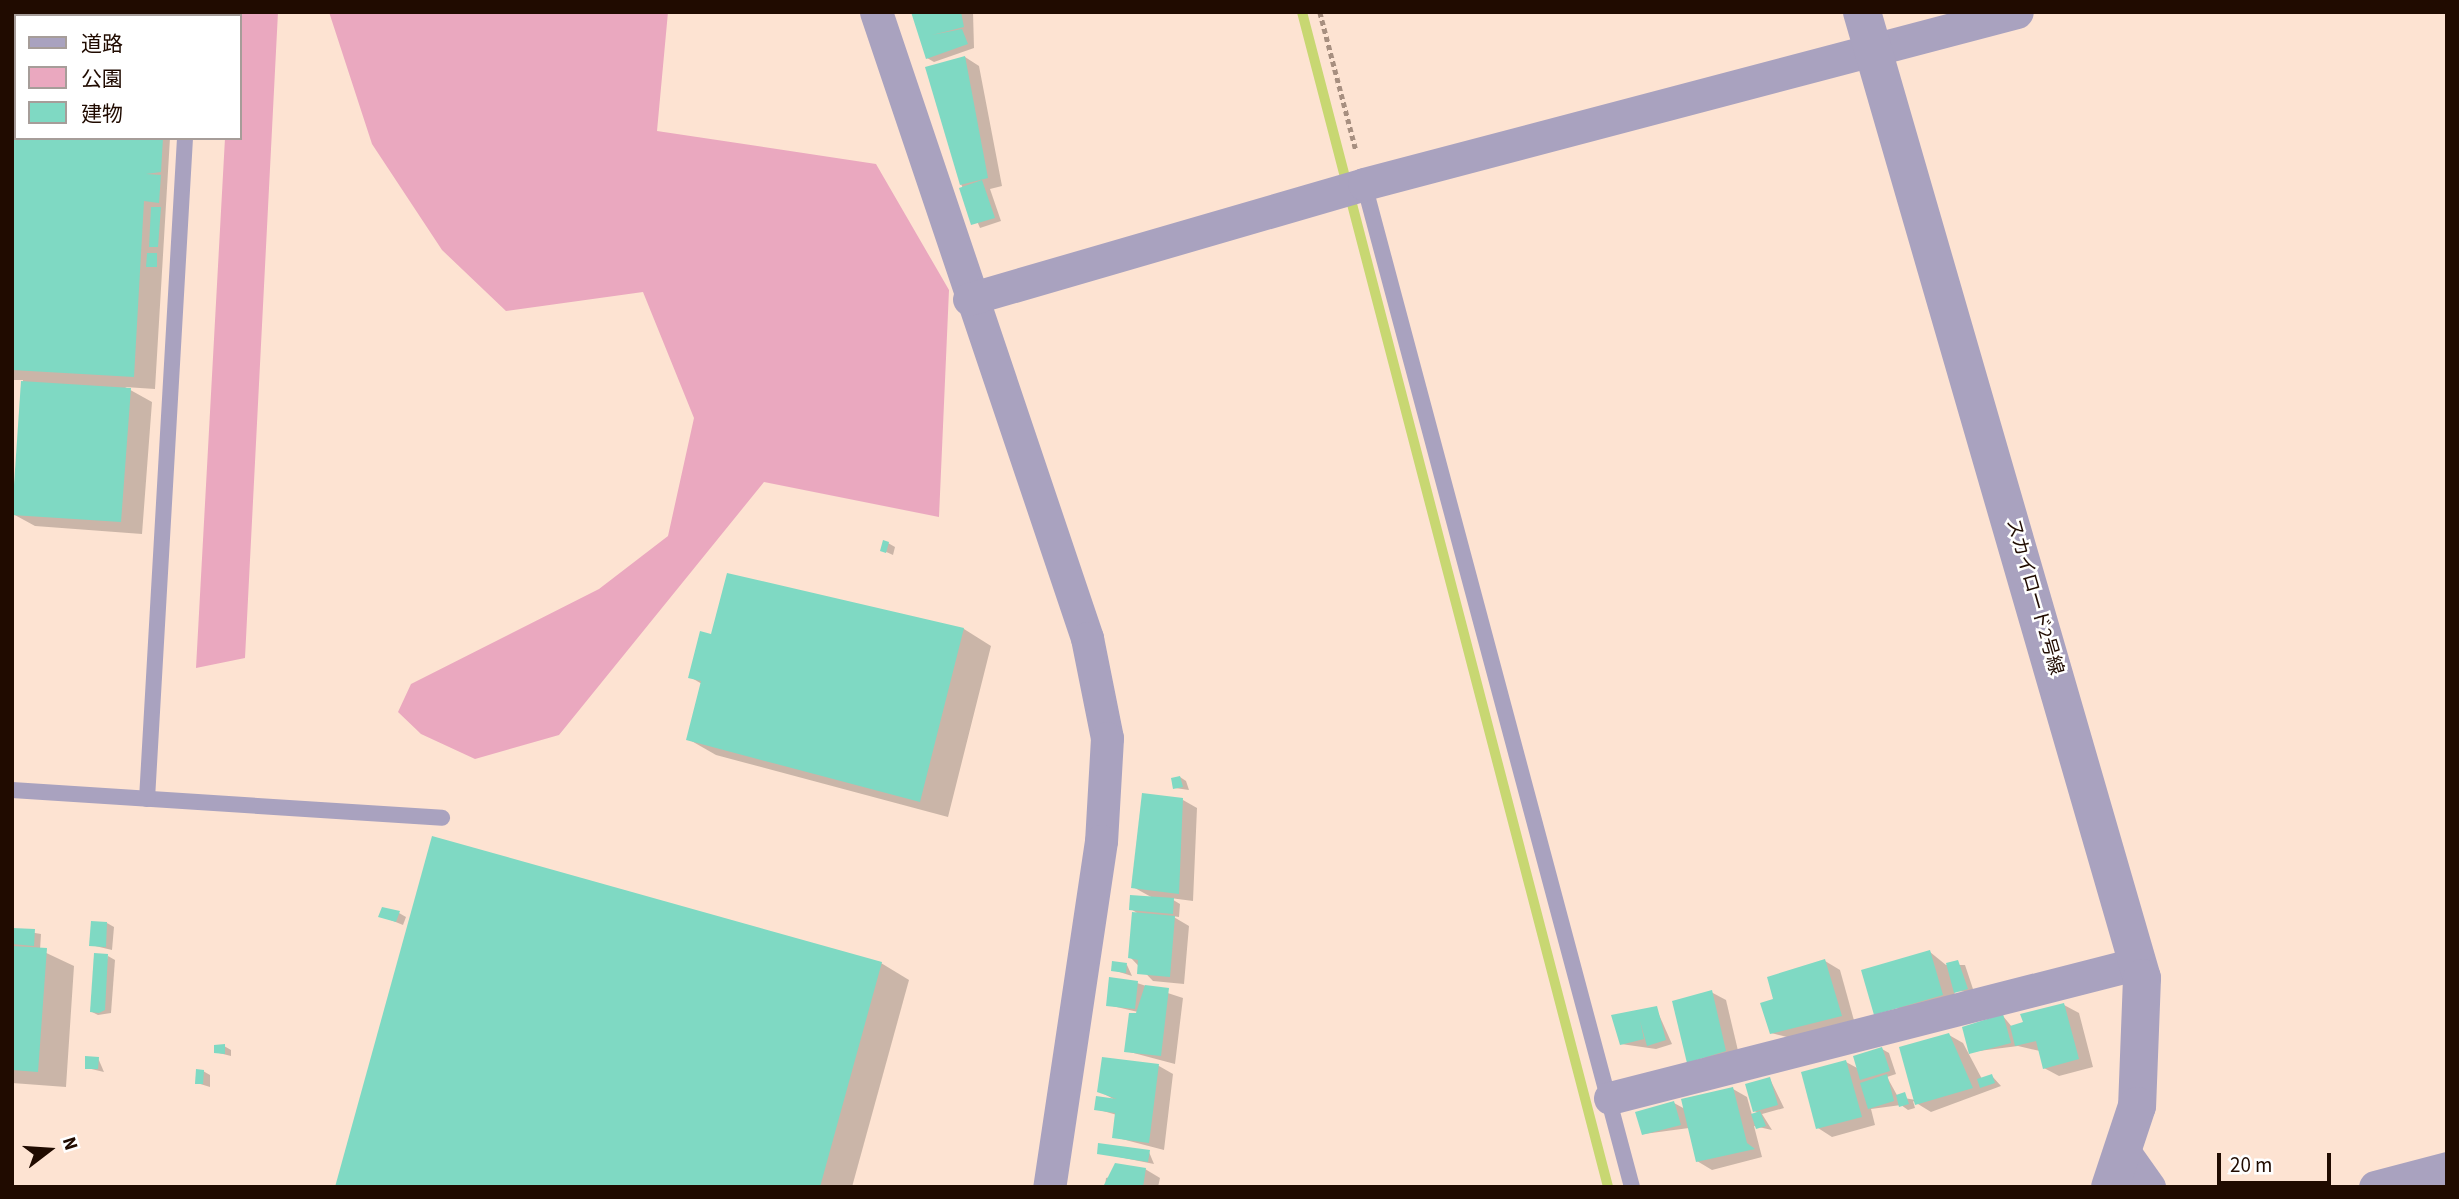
<!DOCTYPE html>
<meta charset="utf-8">
<style>
body{margin:0}
#map{position:relative;width:2459px;height:1199px;overflow:hidden;background:#fde3d2;font-family:"Source Sans 3","Noto Sans JP",sans-serif}
div>[style]{position:absolute}
.green>*{inset:0;background:#eaa8bf}
.shadow>*{inset:0;background:#0003}
.stream>*{height:10px;margin:-5px;padding:0 5px;transform-origin:5px;border-radius:5px;background:#c8d772}
.building>*{inset:0;background:#7fd9c3}
.path>*{height:4.5px;margin-top:-2.25px;transform-origin:0;background:repeating-linear-gradient(90deg,#a78f80 0 5px,transparent 0 8.5px)}
.service>*{height:16px;margin:-8px;padding:0 8px;transform-origin:8px;border-radius:8px;background:#a9a2bf}
.minor>*{height:33px;margin:-16.5px;padding:0 16.5px;transform-origin:16.5px;border-radius:16.5px;background:#a9a2bf}
.tertiary>*{height:38px;margin:-19px;padding:0 19px;transform-origin:19px;border-radius:19px;background:#a9a2bf}
span{translate:-50% -50%;white-space:nowrap;text-align:center;line-height:1.15;-webkit-text-stroke:5px #fff;paint-order:stroke}
.street-label{font-size:19px;color:#200b00}
.frame{position:absolute;inset:0;border:14px solid #200b00;pointer-events:none}
.legend{position:absolute;left:14px;top:14px;width:228px;height:126px;box-sizing:border-box;background:#fff;border:2px solid #a69d99;margin:0;padding:9px 12px;list-style:none;font-size:21px;color:#200b00}
.legend li{display:flex;align-items:center;gap:14px;height:35px}
.legend b{width:35px;border:2px solid #a69d99}
.north{position:absolute;left:14px;top:1115px;width:70px;height:70px;-webkit-text-stroke:5px #fff;paint-order:stroke;rotate:73deg;font-size:19px;font-weight:700;line-height:28px;text-align:center;color:#200b00}
.north::after{content:'';display:block;margin:auto;width:24px;height:32px;background:#200b00;clip-path:polygon(50% 0,100% 100%,50% 72%,0 100%)}
.scale{position:absolute;left:2217px;top:1153px;width:114px;height:32px;box-sizing:border-box;border:4px solid #200b00;border-top:0;padding-left:9px;font-size:21px;line-height:24px;white-space:nowrap;color:#200b00;-webkit-text-stroke:5px #fff;paint-order:stroke}
</style>
<div id="map">
<div class="green">
<div style="clip-path:polygon(232px 12px,278px 12px,245px 658px,196px 668px,225px 138px,240px 138px,240px 16px)"></div>
<div style="clip-path:polygon(329px 12px,668px 12px,657px 131px,876px 164px,949px 290px,939px 517px,764px 482px,559px 735px,475px 759px,421px 734px,398px 712px,411px 684px,599px 589px,668px 536px,694px 418px,643px 292px,506px 311px,442px 250px,372px 144px)"></div>
</div>
<div class="shadow">
<div style="clip-path:polygon(12px 12px,178px 12px,16px 16px,16px 138px,170px 138px,155px 389px,125px 387px,152px 402px,142px 534px,35px 526px,13px 514px,23px 380px,12px 380px)"></div>
<div style="clip-path:polygon(913px 12px,973px 12px,974px 48px,934px 62px,927px 58px)"></div>
<div style="clip-path:polygon(965px 57px,979px 66px,1002px 186px,990px 189px,1001px 221px,980px 228px,961px 184px)"></div>
<div style="clip-path:polygon(888px 543px,895px 547px,893px 555px,882px 550px)"></div>
<div style="clip-path:polygon(964px 629px,991px 646px,948px 817px,716px 755px,688px 739px,702px 684px,690px 677px,712px 636px)"></div>
<div style="clip-path:polygon(1180px 777px,1186px 781px,1189px 790px,1175px 788px)"></div>
<div style="clip-path:polygon(1183px 800px,1197px 808px,1193px 901px,1170px 898px,1180px 904px,1179px 917px,1172px 916px,1189px 926px,1184px 984px,1153px 981px,1130px 957px,1140px 915px,1131px 909px,1153px 898px,1133px 887px)"></div>
<div style="clip-path:polygon(399px 913px,406px 917px,403px 925px,381px 916px)"></div>
<div style="clip-path:polygon(107px 923px,114px 927px,112px 950px,91px 945px)"></div>
<div style="clip-path:polygon(12px 929px,41px 934px,40px 950px,74px 966px,66px 1087px,12px 1083px)"></div>
<div style="clip-path:polygon(1930px 952px,1946px 965px,1965px 965px,1974px 992px,1954px 991px,1957px 1003px,1890px 1022px)"></div>
<div style="clip-path:polygon(108px 956px,115px 960px,111px 1013px,98px 1015px,92px 1012px)"></div>
<div style="clip-path:polygon(1825px 961px,1840px 970px,1855px 1024px,1799px 1040px,1771px 1033px)"></div>
<div style="clip-path:polygon(881px 963px,909px 980px,852px 1187px,337px 1187px)"></div>
<div style="clip-path:polygon(1127px 965px,1132px 976px,1113px 970px)"></div>
<div style="clip-path:polygon(1137px 983px,1183px 998px,1175px 1064px,1126px 1051px,1138px 1012px,1108px 1005px)"></div>
<div style="clip-path:polygon(1711px 992px,1726px 1000px,1740px 1059px,1703px 1070px)"></div>
<div style="clip-path:polygon(2064px 1005px,2079px 1013px,2093px 1067px,2059px 1076px,2044px 1068px,2040px 1051px,2018px 1046px,1971px 1052px,2003px 1016px,2012px 1027px)"></div>
<div style="clip-path:polygon(1656px 1008px,1672px 1044px,1656px 1049px,1621px 1044px,1613px 1016px)"></div>
<div style="clip-path:polygon(1949px 1035px,1963px 1043px,1982px 1079px,1992px 1076px,2001px 1086px,1931px 1112px,1913px 1101px,1915px 1108px,1908px 1110px,1901px 1105px,1871px 1109px,1875px 1125px,1832px 1137px,1818px 1128px,1846px 1062px,1859px 1069px,1882px 1049px,1889px 1053px,1896px 1074px,1887px 1077px,1898px 1097px,1916px 1100px)"></div>
<div style="clip-path:polygon(224px 1046px,231px 1050px,231px 1056px,215px 1052px)"></div>
<div style="clip-path:polygon(98px 1058px,104px 1072px,87px 1068px)"></div>
<div style="clip-path:polygon(1103px 1059px,1159px 1066px,1173px 1074px,1164px 1150px,1114px 1137px,1117px 1115px,1096px 1109px,1115px 1100px,1099px 1091px)"></div>
<div style="clip-path:polygon(203px 1071px,210px 1075px,210px 1087px,197px 1083px)"></div>
<div style="clip-path:polygon(1770px 1079px,1784px 1108px,1762px 1114px,1772px 1130px,1754px 1126px,1762px 1157px,1712px 1170px,1697px 1161px,1689px 1128px,1644px 1134px,1674px 1103px,1685px 1109px,1733px 1089px,1747px 1097px,1752px 1115px,1759px 1113px,1754px 1111px)"></div>
<div style="clip-path:polygon(1149px 1152px,1154px 1164px,1099px 1153px)"></div>
<div style="clip-path:polygon(1145px 1169px,1160px 1178px,1158px 1187px,1105px 1187px,1106px 1178px)"></div>
</div>
<div class="stream">
<div style="left:1302px;top:12px;width:1214px;rotate:75.4deg"></div>
</div>
<div class="building">
<div style="clip-path:polygon(12px 12px,156px 12px,16px 16px,16px 138px,163px 138px,161px 172px,146px 174px,161px 175px,159px 203px,144px 201px,134px 377px,12px 370px)"></div>
<div style="clip-path:polygon(911px 12px,961px 12px,964px 27px,932px 35px,962px 29px,968px 44px,926px 59px)"></div>
<div style="clip-path:polygon(965px 56px,988px 178px,960px 185px,925px 67px)"></div>
<div style="clip-path:polygon(982px 180px,995px 218px,971px 225px,959px 188px)"></div>
<div style="clip-path:polygon(151px 207px,161px 207px,158px 247px,149px 247px)"></div>
<div style="clip-path:polygon(147px 253px,157px 253px,157px 267px,146px 267px)"></div>
<div style="clip-path:polygon(21px 381px,131px 388px,121px 522px,12px 515px)"></div>
<div style="clip-path:polygon(883px 540px,889px 542px,886px 553px,880px 551px)"></div>
<div style="clip-path:polygon(727px 573px,964px 628px,920px 802px,686px 740px,701px 681px,688px 678px,700px 631px,711px 634px)"></div>
<div style="clip-path:polygon(1180px 776px,1183px 787px,1173px 789px,1171px 778px)"></div>
<div style="clip-path:polygon(1142px 793px,1183px 798px,1179px 894px,1131px 888px)"></div>
<div style="clip-path:polygon(432px 836px,882px 962px,820px 1187px,335px 1187px)"></div>
<div style="clip-path:polygon(1130px 895px,1174px 898px,1173px 914px,1129px 910px)"></div>
<div style="clip-path:polygon(382px 907px,400px 911px,396px 922px,378px 917px)"></div>
<div style="clip-path:polygon(1132px 912px,1175px 916px,1170px 977px,1137px 974px,1138px 960px,1128px 958px)"></div>
<div style="clip-path:polygon(91px 921px,107px 922px,106px 947px,89px 946px)"></div>
<div style="clip-path:polygon(12px 928px,35px 929px,34px 946px,12px 944px)"></div>
<div style="clip-path:polygon(12px 946px,47px 948px,38px 1072px,12px 1070px)"></div>
<div style="clip-path:polygon(1930px 950px,1943px 995px,1874px 1015px,1861px 970px)"></div>
<div style="clip-path:polygon(94px 953px,108px 954px,105px 1010px,99px 1013px,90px 1012px)"></div>
<div style="clip-path:polygon(1825px 959px,1842px 1016px,1770px 1034px,1760px 1003px,1773px 999px,1767px 977px)"></div>
<div style="clip-path:polygon(1958px 960px,1968px 989px,1954px 993px,1946px 963px)"></div>
<div style="clip-path:polygon(1112px 961px,1127px 963px,1126px 973px,1111px 971px)"></div>
<div style="clip-path:polygon(1109px 977px,1138px 981px,1135px 1009px,1106px 1006px)"></div>
<div style="clip-path:polygon(1145px 985px,1169px 988px,1161px 1056px,1124px 1052px,1129px 1013px,1136px 1013px)"></div>
<div style="clip-path:polygon(1712px 990px,1726px 1051px,1687px 1063px,1672px 1001px)"></div>
<div style="clip-path:polygon(2064px 1003px,2079px 1059px,2043px 1069px,2036px 1041px,2015px 1046px,2010px 1026px,2023px 1022px,2020px 1014px)"></div>
<div style="clip-path:polygon(1657px 1006px,1666px 1040px,1647px 1046px,1640px 1021px,1644px 1039px,1620px 1045px,1611px 1015px)"></div>
<div style="clip-path:polygon(2003px 1014px,2011px 1043px,1969px 1054px,1962px 1027px)"></div>
<div style="clip-path:polygon(1949px 1033px,1973px 1088px,1915px 1105px,1899px 1047px)"></div>
<div style="clip-path:polygon(225px 1044px,225px 1054px,214px 1053px,214px 1045px)"></div>
<div style="clip-path:polygon(1882px 1047px,1890px 1071px,1860px 1080px,1853px 1056px)"></div>
<div style="clip-path:polygon(85px 1056px,99px 1057px,98px 1069px,85px 1069px)"></div>
<div style="clip-path:polygon(1102px 1057px,1159px 1064px,1149px 1143px,1112px 1138px,1115px 1113px,1094px 1110px,1096px 1096px,1117px 1099px,1097px 1092px)"></div>
<div style="clip-path:polygon(1846px 1060px,1862px 1117px,1816px 1129px,1801px 1072px)"></div>
<div style="clip-path:polygon(196px 1069px,204px 1070px,203px 1084px,195px 1084px)"></div>
<div style="clip-path:polygon(1887px 1074px,1894px 1101px,1868px 1109px,1860px 1083px)"></div>
<div style="clip-path:polygon(1992px 1074px,1995px 1083px,1980px 1088px,1977px 1079px)"></div>
<div style="clip-path:polygon(1770px 1077px,1778px 1105px,1753px 1112px,1745px 1084px)"></div>
<div style="clip-path:polygon(1733px 1087px,1747px 1143px,1755px 1149px,1696px 1162px,1681px 1099px)"></div>
<div style="clip-path:polygon(1905px 1092px,1909px 1104px,1899px 1107px,1896px 1095px)"></div>
<div style="clip-path:polygon(1674px 1101px,1681px 1125px,1642px 1135px,1635px 1112px)"></div>
<div style="clip-path:polygon(1760px 1111px,1766px 1126px,1756px 1129px,1751px 1114px)"></div>
<div style="clip-path:polygon(1098px 1143px,1150px 1150px,1148px 1162px,1097px 1154px)"></div>
<div style="clip-path:polygon(1115px 1163px,1146px 1168px,1143px 1187px,1103px 1187px)"></div>
</div>
<div class="path">
<div style="left:1320px;top:12px;width:143px;rotate:75.4deg"></div>
</div>
<div class="service">
<div style="left:192px;top:16px;width:4px;rotate:-90deg"></div>
<div style="left:1364px;top:184px;width:1038px;rotate:75.04deg"></div>
<div style="left:12px;top:790px;width:431px;rotate:3.7deg"></div>
<div style="left:147px;top:799px;width:662px;rotate:-86.71deg"></div>
</div>
<div class="minor">
<div style="left:876px;top:12px;width:661px;rotate:71.37deg"></div>
<div style="left:1087px;top:638px;width:102px;rotate:78.7deg"></div>
<div style="left:1107px;top:738px;width:103px;rotate:93.3deg"></div>
<div style="left:1101px;top:841px;width:350px;rotate:98.5deg"></div>
<div style="left:969px;top:299px;width:411px;rotate:-16.2deg"></div>
<div style="left:1364px;top:184px;width:675px;rotate:-14.76deg"></div>
<div style="left:1610px;top:1098px;width:546px;rotate:-14.32deg"></div>
<div style="left:2125px;top:1153px;width:42px;rotate:54.8deg"></div>
<div style="left:2375px;top:1187px;width:74px;rotate:-14.8deg"></div>
</div>
<div class="tertiary">
<div style="left:1862px;top:12px;width:1006px;rotate:73.84deg"></div>
<div style="left:2142px;top:978px;width:128px;rotate:92.2deg"></div>
<div style="left:2137px;top:1106px;width:85px;rotate:108.4deg"></div>
</div>
<div class="street-label">
<span style="left:2034px;top:597px;rotate:74deg">スカイロード2号線</span>
</div>
<div class="frame"></div>
<ul class="legend">
<li><b style="height:9px;background:#a9a2bf"></b>道路</li>
<li><b style="height:19px;background:#eaa8bf"></b>公園</li>
<li><b style="height:19px;background:#7fd9c3"></b>建物</li>
</ul>
<div class="north">N</div>
<div class="scale">20 m</div>
</div>
